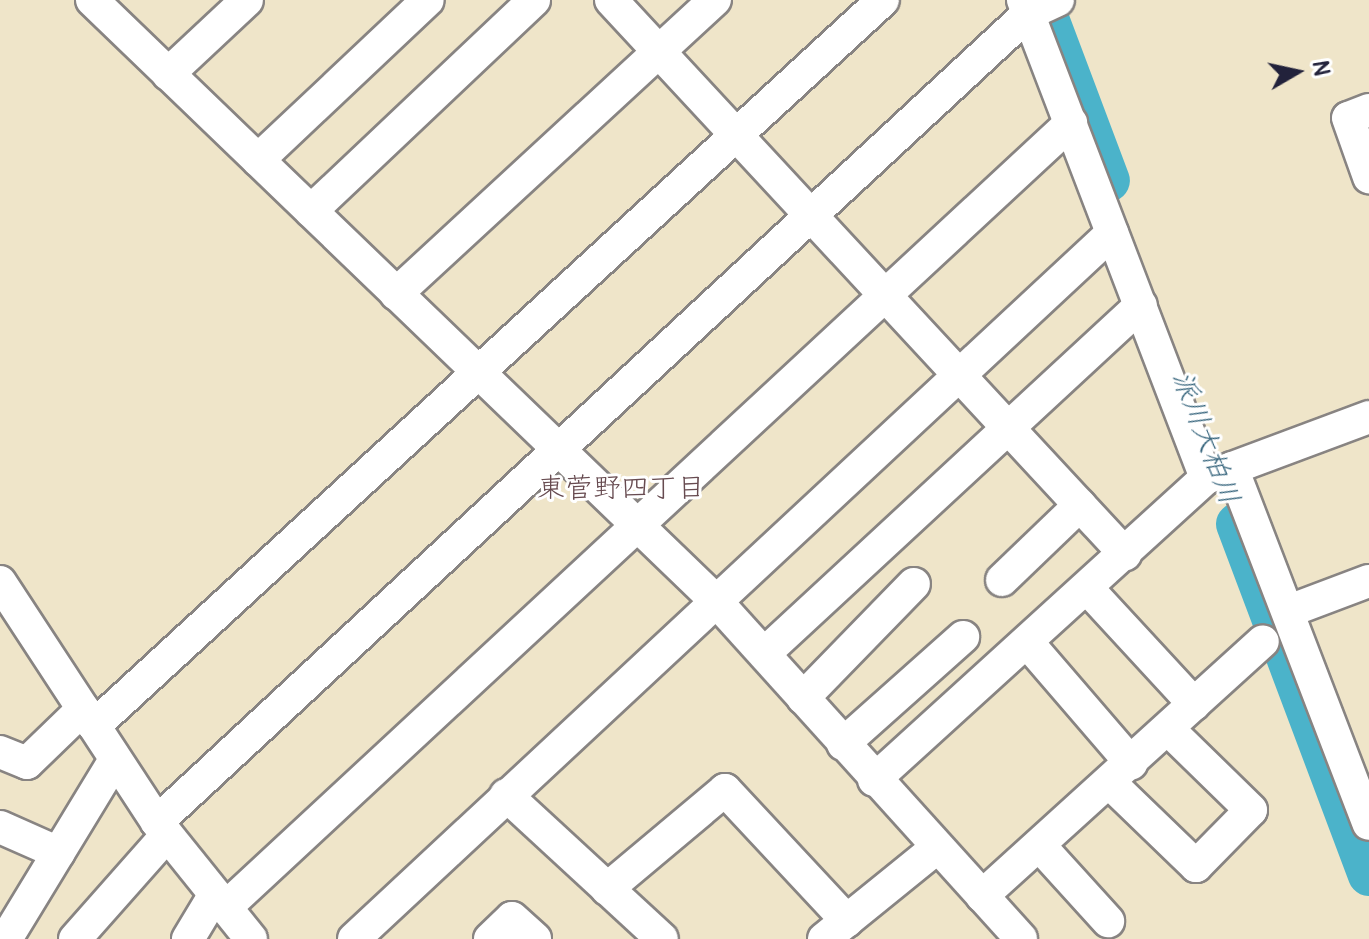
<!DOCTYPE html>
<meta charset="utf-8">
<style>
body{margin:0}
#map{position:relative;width:1369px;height:939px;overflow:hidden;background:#efe5c9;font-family:Pangolin,"Klee One",sans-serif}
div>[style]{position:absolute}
.river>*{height:42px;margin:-21px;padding:0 21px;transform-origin:21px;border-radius:21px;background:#4bb3ca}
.roads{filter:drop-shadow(2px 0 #888482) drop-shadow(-2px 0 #888482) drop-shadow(0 2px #888482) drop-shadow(0 -2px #888482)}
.minor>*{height:32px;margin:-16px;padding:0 16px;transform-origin:16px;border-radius:16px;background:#fff}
span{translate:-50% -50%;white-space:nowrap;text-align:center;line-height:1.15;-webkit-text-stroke:6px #fff;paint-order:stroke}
.water-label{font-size:28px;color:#34637b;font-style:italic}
.neighbourhood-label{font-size:28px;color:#674b50}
.north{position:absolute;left:1257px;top:32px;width:80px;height:80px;-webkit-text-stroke:6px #fff;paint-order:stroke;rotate:81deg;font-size:22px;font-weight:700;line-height:32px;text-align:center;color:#22223b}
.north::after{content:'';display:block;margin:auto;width:28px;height:36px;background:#22223b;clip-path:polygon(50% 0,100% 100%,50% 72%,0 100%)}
</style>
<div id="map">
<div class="river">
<div style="left:1041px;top:0;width:193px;rotate:69.4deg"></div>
<div style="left:1237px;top:524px;width:375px;rotate:69.4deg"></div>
</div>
<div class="roads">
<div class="minor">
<div style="left:92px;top:0;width:866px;rotate:43.92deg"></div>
<div style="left:716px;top:601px;width:455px;rotate:47.9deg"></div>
<div style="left:611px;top:0;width:756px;rotate:47.14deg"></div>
<div style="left:1023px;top:0;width:512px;rotate:69.05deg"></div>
<div style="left:168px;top:74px;width:108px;rotate:-43.1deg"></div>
<div style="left:1369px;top:110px;width:22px;rotate:159deg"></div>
<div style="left:1348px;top:118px;width:63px;rotate:70.4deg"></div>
<div style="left:258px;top:160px;width:233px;rotate:-43.3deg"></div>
<div style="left:311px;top:211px;width:307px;rotate:-43.4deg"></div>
<div style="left:396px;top:294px;width:434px;rotate:-42.7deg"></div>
<div style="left:1232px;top:468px;width:381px;rotate:69deg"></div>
<div style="left:1002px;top:580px;width:108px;rotate:-43.9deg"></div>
<div style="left:0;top:582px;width:287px;rotate:56.8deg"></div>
<div style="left:157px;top:822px;width:150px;rotate:51.2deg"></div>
<div style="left:1087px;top:588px;width:158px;rotate:47.3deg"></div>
<div style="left:1289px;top:611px;width:85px;rotate:-20.6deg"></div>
<div style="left:1027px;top:642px;width:160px;rotate:49.3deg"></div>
<div style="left:765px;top:653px;width:512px;rotate:-42.79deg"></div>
<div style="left:803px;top:698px;width:159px;rotate:-45.8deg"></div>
<div style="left:94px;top:726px;width:1072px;rotate:-42.62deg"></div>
<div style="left:843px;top:744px;width:161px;rotate:-41.7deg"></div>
<div style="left:0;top:752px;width:29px;rotate:22deg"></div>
<div style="left:27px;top:763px;width:78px;rotate:-44deg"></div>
<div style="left:874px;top:780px;width:449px;rotate:-42.3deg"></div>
<div style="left:1206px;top:478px;width:174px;rotate:-20.5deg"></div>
<div style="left:1109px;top:782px;width:121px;rotate:44deg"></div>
<div style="left:1196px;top:866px;width:78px;rotate:-45.5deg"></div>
<div style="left:1251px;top:810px;width:116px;rotate:-135.7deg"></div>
<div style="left:506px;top:795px;width:212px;rotate:42.7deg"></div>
<div style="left:157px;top:822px;width:1188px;rotate:-42.85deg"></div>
<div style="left:1028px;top:14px;width:33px;rotate:-25deg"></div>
<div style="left:0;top:827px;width:64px;rotate:23.8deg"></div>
<div style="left:1039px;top:845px;width:103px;rotate:47.8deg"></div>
<div style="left:607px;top:889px;width:154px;rotate:-40deg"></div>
<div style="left:725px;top:790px;width:179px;rotate:47deg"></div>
<div style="left:982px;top:896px;width:379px;rotate:-42.2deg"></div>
<div style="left:226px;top:907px;width:1153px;rotate:-42.86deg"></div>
<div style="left:6px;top:939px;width:210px;rotate:-58.7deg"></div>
<div style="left:75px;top:939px;width:139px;rotate:-48.5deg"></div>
<div style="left:188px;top:939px;width:52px;rotate:-59deg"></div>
<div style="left:354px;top:939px;width:1036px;rotate:-42.97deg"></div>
<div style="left:490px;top:939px;width:30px;rotate:-44deg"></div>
<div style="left:512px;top:918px;width:31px;rotate:42deg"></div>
<div style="left:824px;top:939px;width:143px;rotate:-39deg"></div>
</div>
</div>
<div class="water-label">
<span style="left:1205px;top:438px;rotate:69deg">派川大柏川</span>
</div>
<div class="neighbourhood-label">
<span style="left:621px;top:489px">東菅野四丁目</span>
</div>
<div class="north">N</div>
</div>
